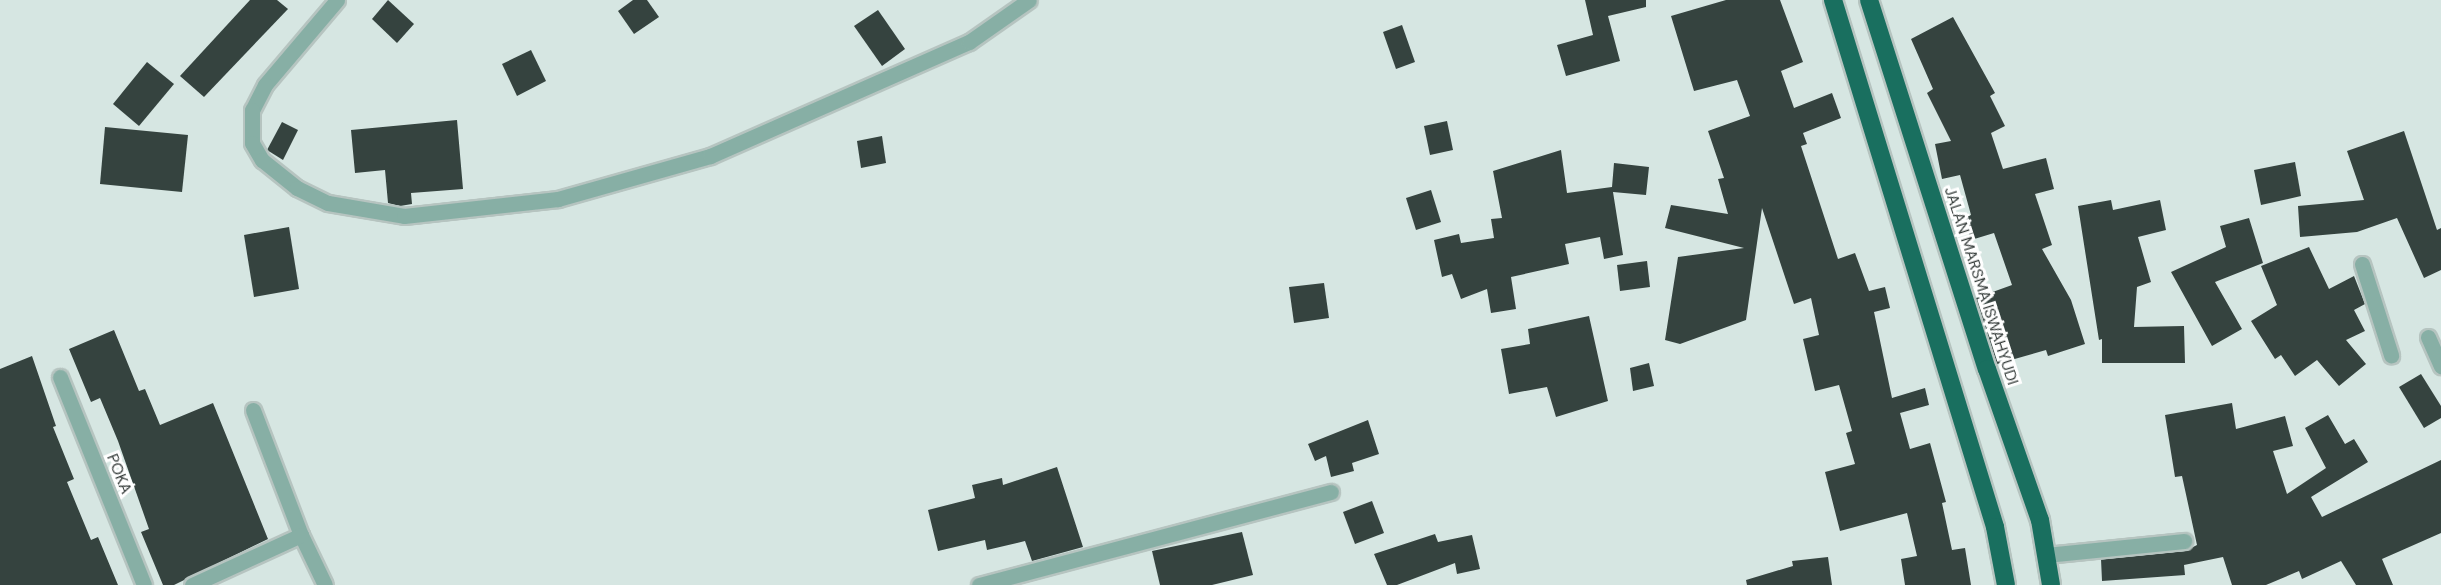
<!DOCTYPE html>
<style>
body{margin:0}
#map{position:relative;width:2441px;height:585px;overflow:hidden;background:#d6e6e2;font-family:"DM Sans",sans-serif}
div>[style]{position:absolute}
.building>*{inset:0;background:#35433f}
.roads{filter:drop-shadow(2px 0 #b6c4c0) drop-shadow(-2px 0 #b6c4c0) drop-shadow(0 2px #b6c4c0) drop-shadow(0 -2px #b6c4c0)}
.street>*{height:15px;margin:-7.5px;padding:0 7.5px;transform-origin:7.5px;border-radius:7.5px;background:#87afa5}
.highway>*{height:18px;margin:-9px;padding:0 9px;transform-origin:9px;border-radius:9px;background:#196f5f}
span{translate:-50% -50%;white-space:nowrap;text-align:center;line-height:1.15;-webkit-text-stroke:6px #fff;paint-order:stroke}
.street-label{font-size:16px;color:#353c3a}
</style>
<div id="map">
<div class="building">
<div style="clip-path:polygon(250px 0,277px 0,288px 9px,204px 97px,180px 76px)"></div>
<div style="clip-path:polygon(388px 0,414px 24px,397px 43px,372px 19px)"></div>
<div style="clip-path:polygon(633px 0,647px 0,659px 17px,634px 34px,618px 11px)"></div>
<div style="clip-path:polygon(1585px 0,1646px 0,1646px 7px,1608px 16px,1620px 61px,1566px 76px,1557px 45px,1593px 35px)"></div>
<div style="clip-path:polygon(1726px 0,1780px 0,1803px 62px,1781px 71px,1794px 108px,1832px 93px,1841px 118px,1803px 133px,1807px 144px,1801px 146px,1838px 259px,1855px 253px,1869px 291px,1885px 287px,1890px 308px,1874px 312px,1892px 398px,1925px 388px,1929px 405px,1900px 413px,1910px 449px,1930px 443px,1946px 502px,1942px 503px,1952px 550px,1965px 548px,1971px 585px,1905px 585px,1901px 559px,1917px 556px,1907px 513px,1840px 531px,1825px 472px,1855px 464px,1846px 433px,1852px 431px,1839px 385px,1815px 391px,1803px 339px,1819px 335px,1811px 298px,1794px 304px,1762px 208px,1746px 320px,1680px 344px,1665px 340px,1678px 257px,1744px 248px,1665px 228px,1671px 205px,1728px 214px,1718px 179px,1724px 178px,1708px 131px,1750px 116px,1737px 80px,1694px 91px,1671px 16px)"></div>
<div style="clip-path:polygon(878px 10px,905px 49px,882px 66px,854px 26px)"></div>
<div style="clip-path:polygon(1953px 17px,1995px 93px,1990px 96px,2005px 126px,1991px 133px,2003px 169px,2046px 158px,2054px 189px,2035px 194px,2052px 245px,2042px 249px,2071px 300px,2085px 344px,2048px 356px,2046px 350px,1997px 364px,1976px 298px,2012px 285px,1994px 233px,1971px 240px,1964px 218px,1971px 215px,1960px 175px,1942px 179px,1935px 144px,1951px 141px,1927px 93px,1933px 89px,1911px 39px)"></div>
<div style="clip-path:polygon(1402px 25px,1415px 62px,1396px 69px,1383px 32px)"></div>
<div style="clip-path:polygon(531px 50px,546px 81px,517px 96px,502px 64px)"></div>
<div style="clip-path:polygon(147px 62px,174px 84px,139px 126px,113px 104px)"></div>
<div style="clip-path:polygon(457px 120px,463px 189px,411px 193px,412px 204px,400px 206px,388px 203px,385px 170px,355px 173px,351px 130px)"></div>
<div style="clip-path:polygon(1447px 121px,1453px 150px,1430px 155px,1424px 126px)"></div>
<div style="clip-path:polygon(282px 122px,298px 130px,283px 160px,267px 150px)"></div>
<div style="clip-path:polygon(105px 127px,188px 135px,182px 192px,100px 184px)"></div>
<div style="clip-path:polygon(2404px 131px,2437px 230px,2441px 228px,2441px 270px,2424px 278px,2397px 218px,2357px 232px,2300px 237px,2298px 206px,2364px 200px,2347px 151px)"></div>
<div style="clip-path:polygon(882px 136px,886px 163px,861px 168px,857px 141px)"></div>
<div style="clip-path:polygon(1561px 150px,1567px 193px,1612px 187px,1614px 163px,1649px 167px,1646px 195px,1613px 192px,1623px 255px,1604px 259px,1600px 237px,1565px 244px,1569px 264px,1511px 277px,1516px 309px,1491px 313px,1487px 289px,1461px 299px,1452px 274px,1442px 277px,1434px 240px,1459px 234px,1461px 243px,1494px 238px,1491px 219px,1502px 218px,1493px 171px)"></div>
<div style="clip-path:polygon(2295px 162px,2301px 196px,2261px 205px,2254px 170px)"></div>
<div style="clip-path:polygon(1431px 190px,1441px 222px,1416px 230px,1406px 198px)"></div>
<div style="clip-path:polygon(2111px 200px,2113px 210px,2160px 200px,2166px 230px,2138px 237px,2151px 282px,2137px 287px,2134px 327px,2184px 326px,2185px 363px,2102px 363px,2102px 339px,2099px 340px,2078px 206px)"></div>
<div style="clip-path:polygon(2249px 218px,2263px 263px,2215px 282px,2242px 329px,2212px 346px,2171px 272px,2226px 247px,2220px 226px)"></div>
<div style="clip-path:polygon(289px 227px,299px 289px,254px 297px,244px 235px)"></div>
<div style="clip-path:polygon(2309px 247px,2329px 289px,2354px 276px,2365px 304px,2354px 310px,2365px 331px,2346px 340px,2366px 364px,2339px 386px,2317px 360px,2295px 376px,2281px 355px,2275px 359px,2251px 321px,2277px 305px,2261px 266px)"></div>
<div style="clip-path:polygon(1647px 261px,1650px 287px,1620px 291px,1617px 265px)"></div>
<div style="clip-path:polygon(1324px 283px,1329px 318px,1294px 323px,1289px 287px)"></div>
<div style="clip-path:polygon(1589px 316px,1608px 401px,1556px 417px,1547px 387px,1509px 394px,1501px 349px,1530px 344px,1528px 329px)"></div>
<div style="clip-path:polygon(114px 330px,139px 391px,145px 389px,160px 425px,213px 403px,268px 539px,174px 585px,163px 585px,141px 532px,149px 529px,118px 441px,100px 398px,91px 402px,69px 349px)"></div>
<div style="clip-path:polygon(32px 356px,56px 426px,53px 427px,74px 479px,67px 482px,91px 540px,98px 537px,118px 585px,0 585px,0 369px)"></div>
<div style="clip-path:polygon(1649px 363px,1654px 386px,1633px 391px,1630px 368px)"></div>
<div style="clip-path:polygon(2421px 374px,2441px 406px,2441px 418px,2424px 428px,2399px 387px)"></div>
<div style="clip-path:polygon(2232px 403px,2236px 429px,2285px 416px,2293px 446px,2273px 451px,2287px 494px,2326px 468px,2305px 428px,2328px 415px,2345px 444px,2354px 439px,2368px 462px,2311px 497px,2322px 517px,2441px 460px,2441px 533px,2382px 559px,2393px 585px,2356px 585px,2341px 561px,2302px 579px,2299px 571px,2266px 585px,2232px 585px,2223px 557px,2184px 565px,2185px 575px,2102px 581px,2101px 559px,2185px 551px,2197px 545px,2182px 476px,2175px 477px,2165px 415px)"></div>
<div style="clip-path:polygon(1368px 420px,1379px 454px,1352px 463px,1354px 471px,1331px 477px,1326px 456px,1315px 461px,1308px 444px)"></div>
<div style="clip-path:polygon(1057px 467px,1083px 547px,1032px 561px,1025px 541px,987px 550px,985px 540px,938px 551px,928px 510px,975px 498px,972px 485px,1002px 478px,1003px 485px)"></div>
<div style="clip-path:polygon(1372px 501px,1384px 533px,1355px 544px,1343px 512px)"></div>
<div style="clip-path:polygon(1242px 532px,1253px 575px,1212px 585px,1160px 585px,1152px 551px)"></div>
<div style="clip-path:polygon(1435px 534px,1438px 542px,1472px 535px,1480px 569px,1457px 574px,1455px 563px,1397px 585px,1387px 585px,1374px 554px)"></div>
<div style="clip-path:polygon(1828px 557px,1832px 585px,1747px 585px,1746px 580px,1793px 566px,1792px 561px)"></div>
</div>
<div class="roads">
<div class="street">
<div style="left:337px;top:0;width:111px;rotate:130.3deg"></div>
<div style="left:265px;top:85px;width:28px;rotate:117deg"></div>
<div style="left:252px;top:110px;width:33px;rotate:90deg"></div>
<div style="left:252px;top:143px;width:20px;rotate:60deg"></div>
<div style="left:262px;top:160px;width:45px;rotate:38.7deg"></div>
<div style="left:297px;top:188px;width:34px;rotate:26deg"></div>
<div style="left:328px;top:203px;width:77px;rotate:9.7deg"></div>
<div style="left:404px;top:216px;width:155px;rotate:-6.3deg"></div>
<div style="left:558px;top:199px;width:158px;rotate:-15.8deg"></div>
<div style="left:710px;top:156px;width:283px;rotate:-23.8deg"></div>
<div style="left:969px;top:42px;width:73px;rotate:-35deg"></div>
<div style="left:2362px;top:264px;width:96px;rotate:72.3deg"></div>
<div style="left:2428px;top:337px;width:32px;rotate:66deg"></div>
<div style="left:60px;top:377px;width:224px;rotate:68deg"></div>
<div style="left:253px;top:410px;width:134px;rotate:69deg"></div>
<div style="left:301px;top:535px;width:55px;rotate:64.4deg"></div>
<div style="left:2046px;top:555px;width:139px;rotate:-5.8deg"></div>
<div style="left:192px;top:585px;width:120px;rotate:-24.6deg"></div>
<div style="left:979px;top:585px;width:364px;rotate:-14.8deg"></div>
</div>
<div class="highway">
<div style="left:1833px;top:0;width:551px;rotate:72.91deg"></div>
<div style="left:1995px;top:527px;width:59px;rotate:79.3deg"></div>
<div style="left:1869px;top:0;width:387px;rotate:72.3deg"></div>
<div style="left:1987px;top:369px;width:160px;rotate:70.7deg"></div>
<div style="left:2040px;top:520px;width:66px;rotate:80.4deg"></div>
</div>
</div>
<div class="street-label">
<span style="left:1981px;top:286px;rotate:72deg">JALAN MARSMA ISWAHYUDI</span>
<span style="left:119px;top:474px;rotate:68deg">POKA</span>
</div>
</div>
